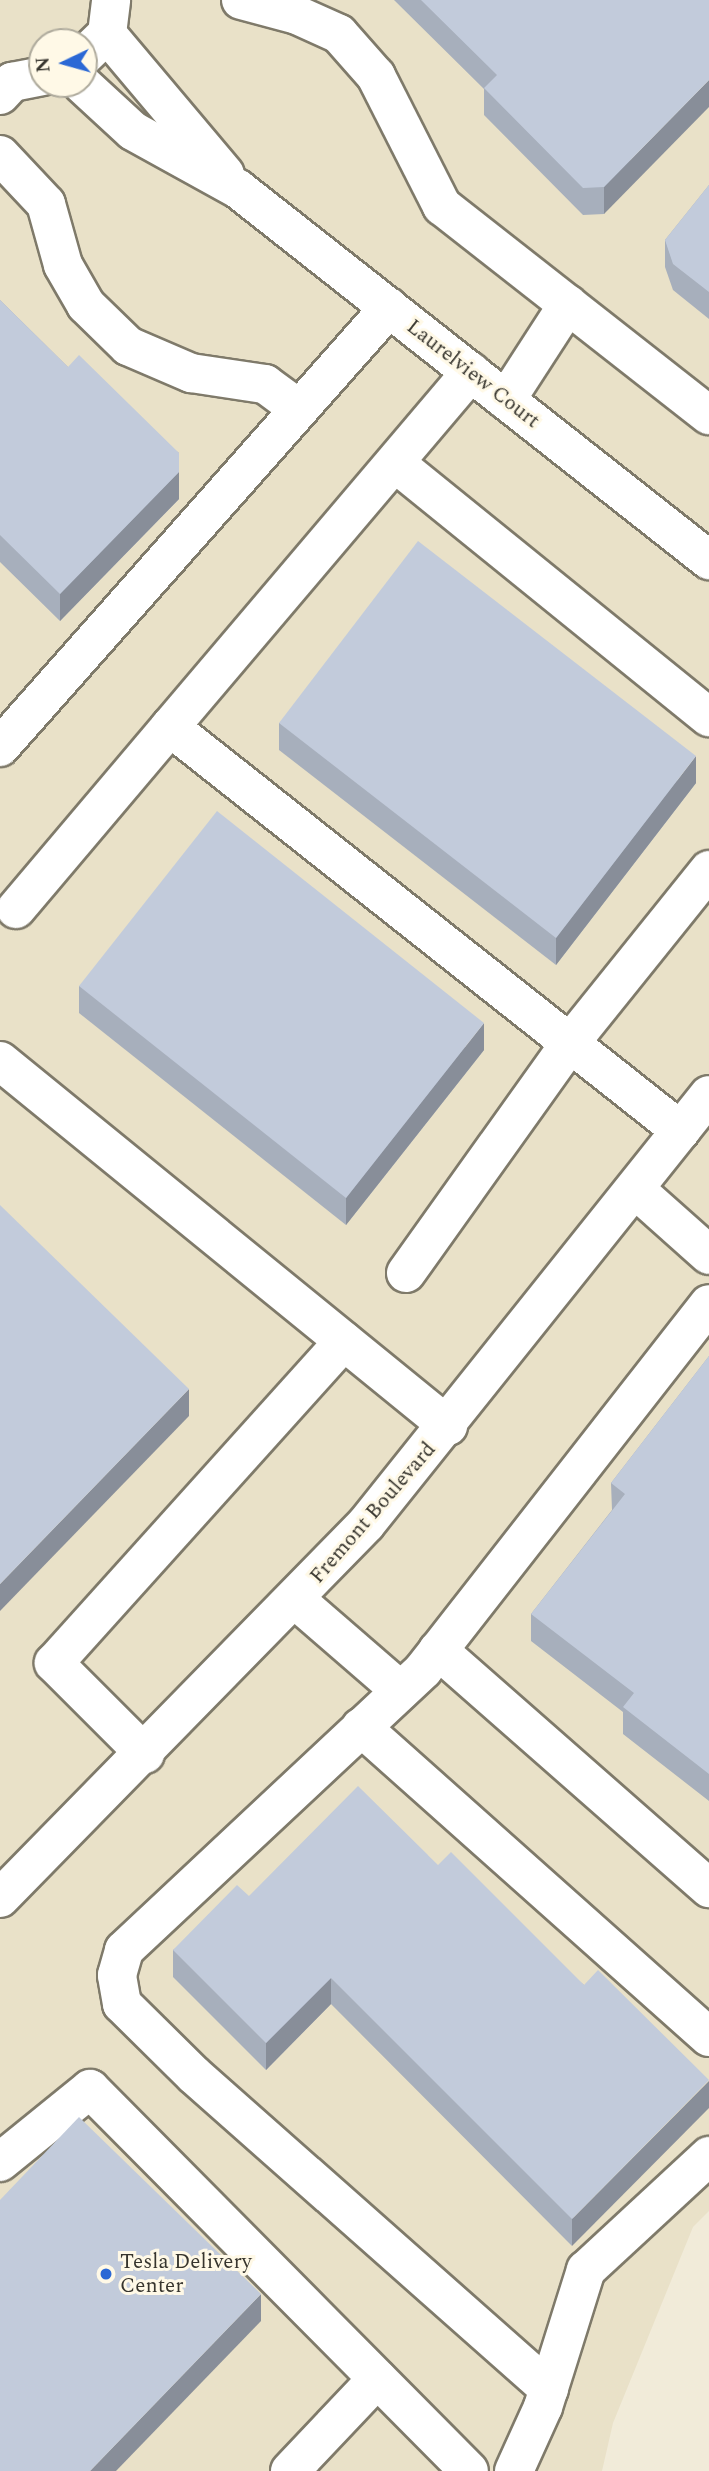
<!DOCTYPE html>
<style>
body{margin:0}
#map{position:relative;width:709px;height:2471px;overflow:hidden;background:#f1ebd9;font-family:Spectral,serif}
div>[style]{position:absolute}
.built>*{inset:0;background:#e9e1c8}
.roads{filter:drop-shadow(2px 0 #7f7a6a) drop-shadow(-2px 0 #7f7a6a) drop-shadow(0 2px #7f7a6a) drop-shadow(0 -2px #7f7a6a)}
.minor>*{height:38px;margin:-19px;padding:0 19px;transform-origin:19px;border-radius:19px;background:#fff}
.major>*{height:38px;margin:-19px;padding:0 19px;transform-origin:19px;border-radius:19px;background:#fff}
.wall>*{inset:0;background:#a7afbc}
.shaded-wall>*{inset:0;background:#888e99}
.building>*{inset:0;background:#c2cbdb}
.dots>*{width:19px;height:19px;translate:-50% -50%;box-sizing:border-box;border:4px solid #fff9e7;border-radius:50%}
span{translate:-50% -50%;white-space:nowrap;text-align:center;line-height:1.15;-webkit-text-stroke:6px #fff9e7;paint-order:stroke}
.street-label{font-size:21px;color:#37352e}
.poi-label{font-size:21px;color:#37352e}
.left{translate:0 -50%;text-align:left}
.north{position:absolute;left:28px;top:28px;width:70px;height:70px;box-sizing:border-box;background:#fff9e7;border:2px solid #afab9d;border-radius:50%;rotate:265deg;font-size:19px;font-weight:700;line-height:28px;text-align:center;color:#37352e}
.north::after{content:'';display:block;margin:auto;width:24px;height:32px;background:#2b68d5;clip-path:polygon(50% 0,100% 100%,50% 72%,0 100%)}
</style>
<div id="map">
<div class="built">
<div style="clip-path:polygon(evenodd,0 0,709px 0,709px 2211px,693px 2227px,613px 2423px,602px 2471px,0 2471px,0 0,42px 42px,84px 42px,84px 84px,42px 84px,42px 42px)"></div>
</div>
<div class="roads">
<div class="minor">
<div style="left:241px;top:0;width:58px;rotate:15deg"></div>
<div style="left:297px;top:15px;width:46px;rotate:24.3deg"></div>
<div style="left:339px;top:34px;width:56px;rotate:48.6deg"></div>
<div style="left:376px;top:76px;width:146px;rotate:63.1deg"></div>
<div style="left:442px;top:206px;width:339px;rotate:38.1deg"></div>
<div style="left:107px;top:34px;width:183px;rotate:49.9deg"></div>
<div style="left:84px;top:56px;width:32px;rotate:-44deg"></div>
<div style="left:107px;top:34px;width:34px;rotate:-83deg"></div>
<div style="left:82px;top:84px;width:69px;rotate:42.7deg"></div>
<div style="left:133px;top:131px;width:120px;rotate:28.9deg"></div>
<div style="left:238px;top:189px;width:600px;rotate:38.23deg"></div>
<div style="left:0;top:95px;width:18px;rotate:-47deg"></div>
<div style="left:12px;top:82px;width:31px;rotate:-11deg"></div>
<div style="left:0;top:155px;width:67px;rotate:46.8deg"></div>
<div style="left:46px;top:204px;width:63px;rotate:74.4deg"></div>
<div style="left:63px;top:265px;width:46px;rotate:60.1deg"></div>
<div style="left:86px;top:305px;width:59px;rotate:44.3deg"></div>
<div style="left:128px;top:346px;width:69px;rotate:23.2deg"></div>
<div style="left:191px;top:373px;width:75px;rotate:8.5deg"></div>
<div style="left:265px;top:384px;width:42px;rotate:36.3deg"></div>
<div style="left:471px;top:372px;width:465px;rotate:130.3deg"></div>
<div style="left:170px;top:727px;width:651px;rotate:38.33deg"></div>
<div style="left:506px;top:400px;width:114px;rotate:-57.1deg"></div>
<div style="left:395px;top:463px;width:404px;rotate:39deg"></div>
<div style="left:0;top:747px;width:587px;rotate:-48.46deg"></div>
<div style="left:16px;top:909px;width:238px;rotate:-49.8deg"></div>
<div style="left:0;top:1061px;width:578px;rotate:39.17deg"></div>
<div style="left:635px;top:1189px;width:99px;rotate:41.7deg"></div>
<div style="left:406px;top:1273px;width:282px;rotate:-54.5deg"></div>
<div style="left:570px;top:1043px;width:222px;rotate:-51.2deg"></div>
<div style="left:296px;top:1600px;width:138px;rotate:40.9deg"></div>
<div style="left:438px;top:1650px;width:361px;rotate:41.3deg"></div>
<div style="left:361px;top:1727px;width:466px;rotate:41.7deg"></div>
<div style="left:145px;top:1754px;width:129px;rotate:-135deg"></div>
<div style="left:54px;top:1663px;width:433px;rotate:-48deg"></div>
<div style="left:0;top:2162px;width:116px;rotate:-39deg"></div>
<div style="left:90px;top:2089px;width:538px;rotate:45.23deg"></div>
<div style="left:549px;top:2389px;width:474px;rotate:-138.5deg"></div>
<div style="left:194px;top:2075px;width:101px;rotate:-135.4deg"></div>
<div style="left:122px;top:2004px;width:29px;rotate:-100deg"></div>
<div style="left:117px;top:1975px;width:26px;rotate:-74deg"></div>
<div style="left:124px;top:1950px;width:410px;rotate:-43.1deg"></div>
<div style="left:423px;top:1670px;width:464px;rotate:-52deg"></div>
<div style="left:290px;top:2471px;width:127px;rotate:-46.6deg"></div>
<div style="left:514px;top:2471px;width:70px;rotate:-65.6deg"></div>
<div style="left:543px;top:2407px;width:144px;rotate:-72.6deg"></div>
<div style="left:586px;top:2270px;width:168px;rotate:-42.8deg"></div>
</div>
<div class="major">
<div style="left:0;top:1898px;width:523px;rotate:-45.62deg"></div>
<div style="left:366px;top:1524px;width:549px;rotate:-51.36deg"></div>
</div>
</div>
<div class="wall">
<div style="clip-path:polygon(394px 0,709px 0,604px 214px,583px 215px,484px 115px,484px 89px)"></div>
<div style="clip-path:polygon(709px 185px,709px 319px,673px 290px,665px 267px,665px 240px)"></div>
<div style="clip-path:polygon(0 300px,68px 367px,179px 453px,179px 499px,60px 621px,0 562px)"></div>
<div style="clip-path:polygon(279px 723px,696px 783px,556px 965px,279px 750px)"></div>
<div style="clip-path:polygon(79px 986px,484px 1050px,346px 1225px,79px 1013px)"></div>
<div style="clip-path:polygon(709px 1356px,709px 1801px,623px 1734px,623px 1712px,531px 1641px,531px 1614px,612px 1510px,611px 1483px)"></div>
<div style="clip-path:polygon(438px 1865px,584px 1985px,572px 2246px,331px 2004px,266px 2070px,173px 1977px,173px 1950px,249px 1896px)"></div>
</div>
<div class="shaded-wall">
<div style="clip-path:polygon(709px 80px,709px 107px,604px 214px,604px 187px)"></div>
<div style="clip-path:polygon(179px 472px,179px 499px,60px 621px,60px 594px)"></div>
<div style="clip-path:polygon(696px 756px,696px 783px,556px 965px,556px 938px)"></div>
<div style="clip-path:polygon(484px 1023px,484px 1050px,346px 1225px,346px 1198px)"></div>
<div style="clip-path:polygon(189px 1389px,189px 1416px,0 1611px,0 1584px)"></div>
<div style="clip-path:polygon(331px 1978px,331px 2004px,266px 2070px,266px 2043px)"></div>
<div style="clip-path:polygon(709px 2081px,709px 2108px,572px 2246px,572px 2219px)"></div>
<div style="clip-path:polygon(261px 2294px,261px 2321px,116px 2471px,90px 2471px)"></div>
</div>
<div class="building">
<div style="clip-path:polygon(421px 0,709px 0,709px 80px,604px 187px,583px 188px,484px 88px,497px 75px)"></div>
<div style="clip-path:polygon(709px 185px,709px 292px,673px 264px,665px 240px)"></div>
<div style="clip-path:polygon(0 300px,68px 367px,79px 355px,179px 453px,179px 472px,60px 594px,0 535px)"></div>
<div style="clip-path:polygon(418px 541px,696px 756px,556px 938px,279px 723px)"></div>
<div style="clip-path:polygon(217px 811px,484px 1023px,346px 1198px,79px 986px)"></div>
<div style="clip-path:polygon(0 1205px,189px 1389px,0 1584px)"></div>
<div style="clip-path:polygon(709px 1356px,709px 1774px,623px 1707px,634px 1693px,531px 1614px,625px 1494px,611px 1483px)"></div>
<div style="clip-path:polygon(358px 1786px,438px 1865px,451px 1852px,584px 1985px,598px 1970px,709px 2080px,572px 2219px,331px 1978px,266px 2043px,173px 1950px,237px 1885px,249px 1896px)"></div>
<div style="clip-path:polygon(79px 2117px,261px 2294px,90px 2471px,0 2471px,0 2200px)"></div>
</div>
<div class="dots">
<div style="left:106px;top:2274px;background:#2b68d5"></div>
</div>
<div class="street-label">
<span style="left:473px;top:374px;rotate:38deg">Laurelview Court</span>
<span style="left:373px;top:1513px;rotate:-49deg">Fremont Boulevard</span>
</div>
<div class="poi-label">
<span class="left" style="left:120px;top:2274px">Tesla Delivery<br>Center</span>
</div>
<div class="north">N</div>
</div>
